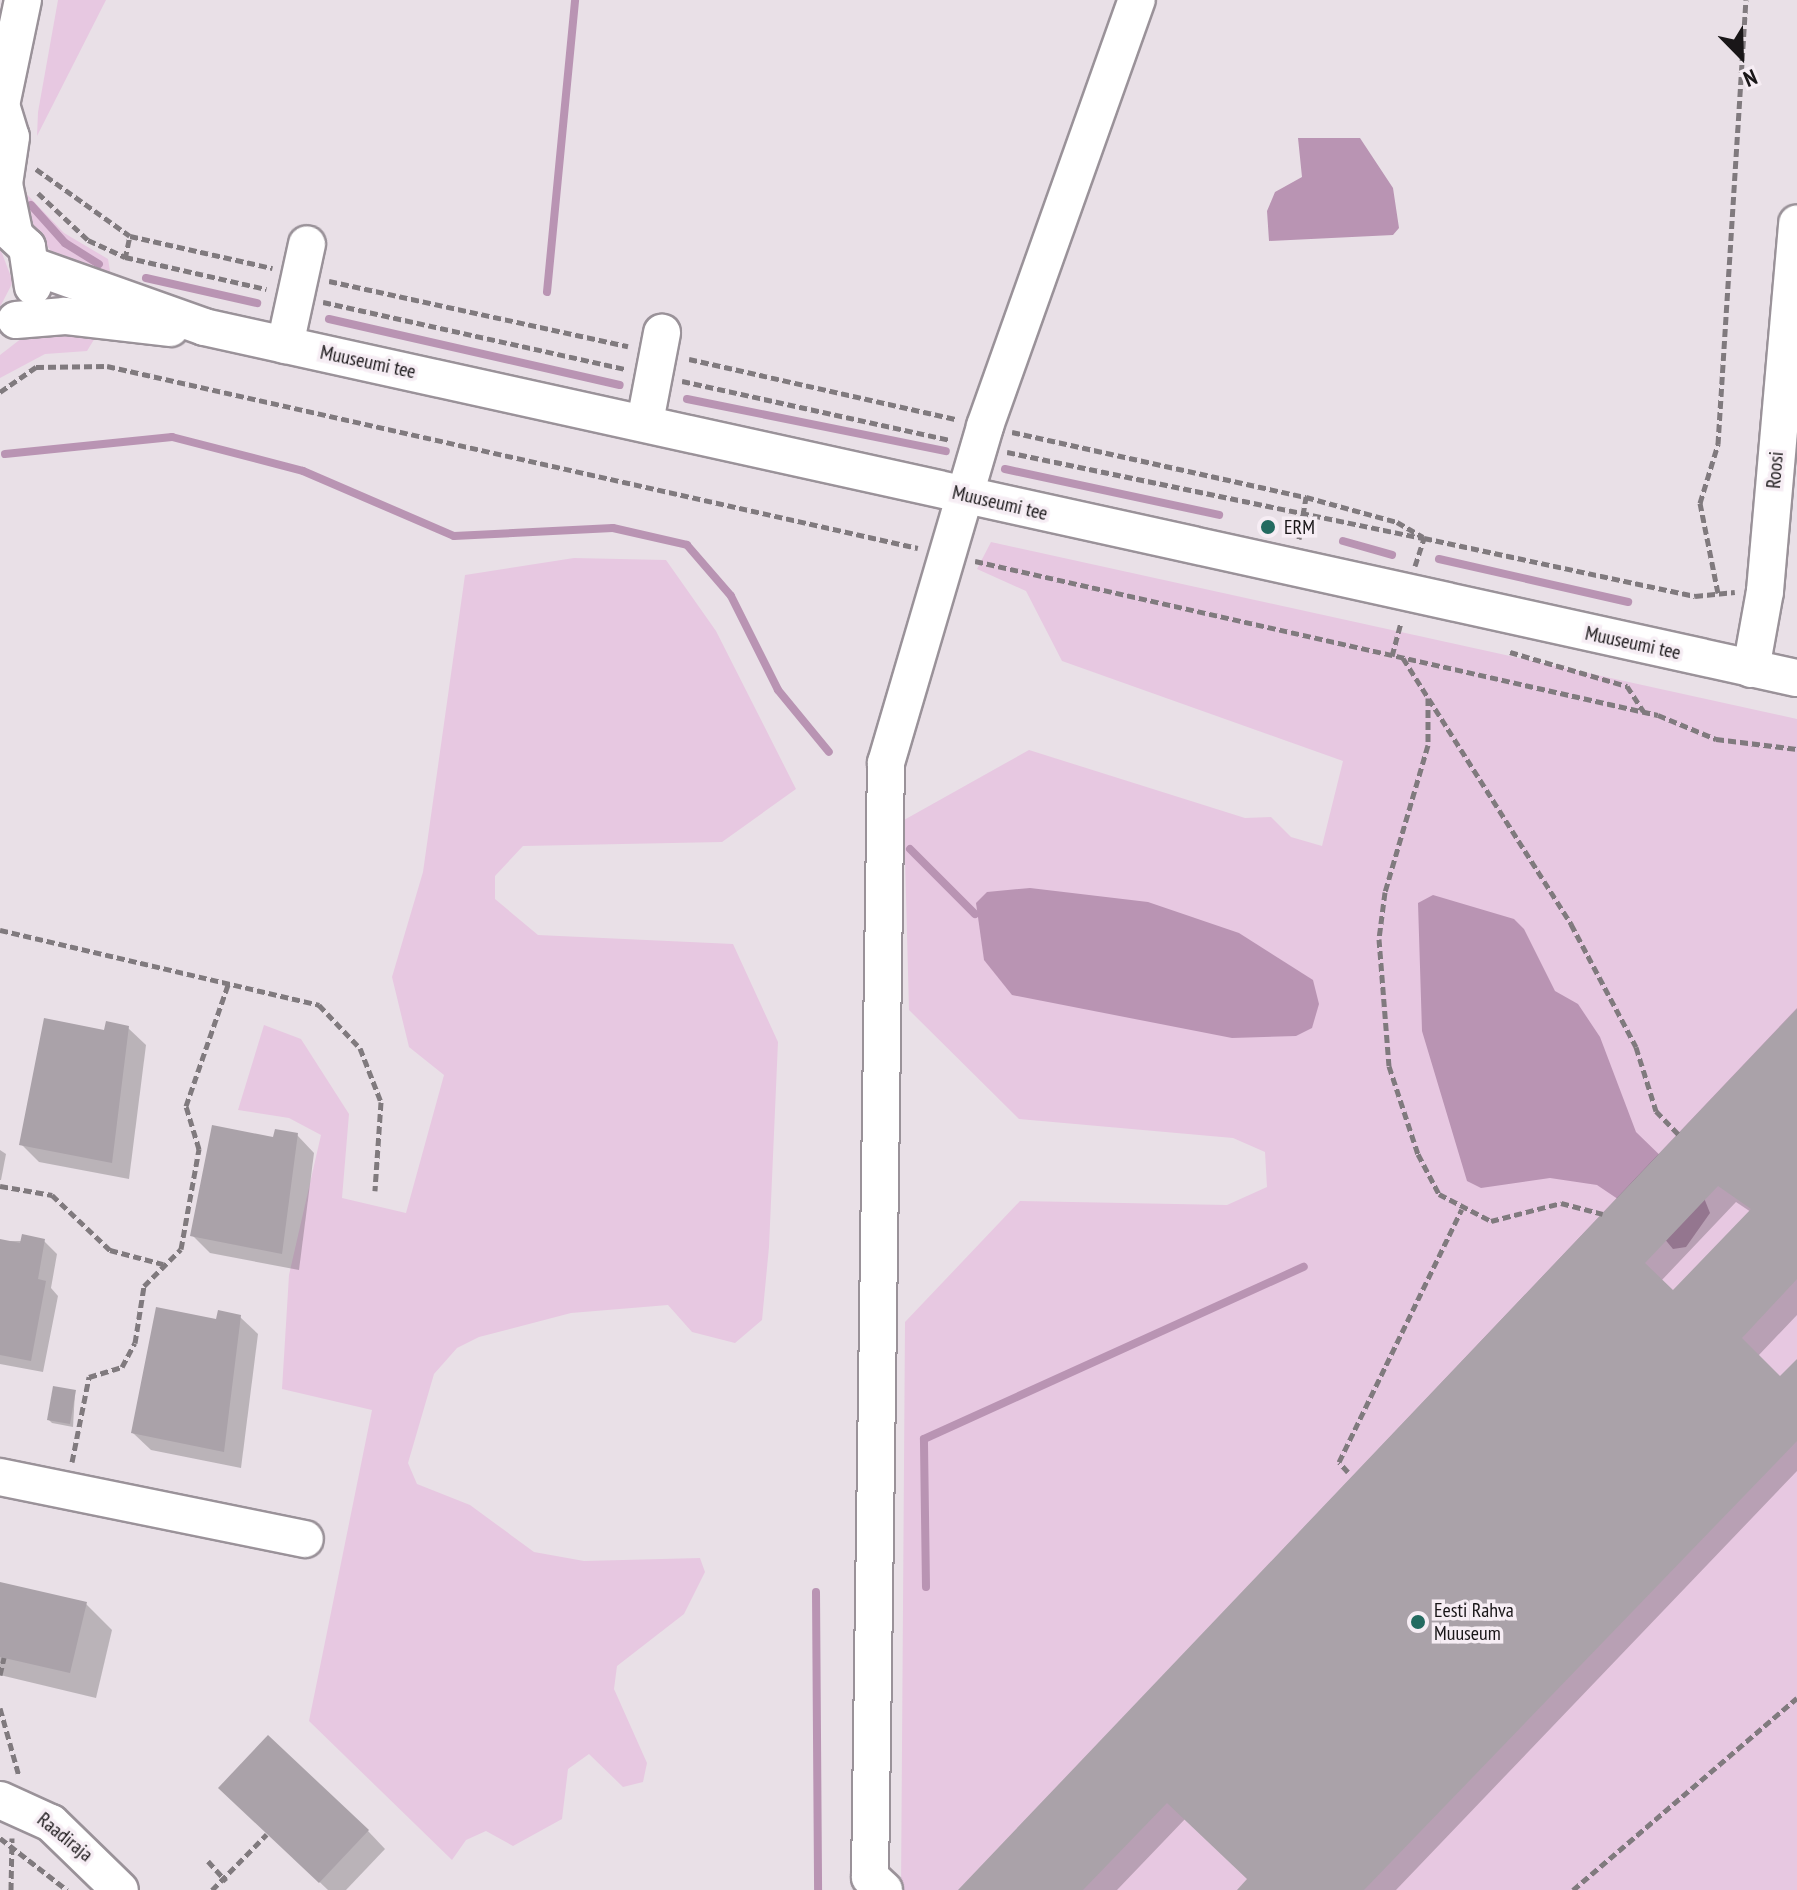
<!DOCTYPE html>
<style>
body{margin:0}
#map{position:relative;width:1797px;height:1890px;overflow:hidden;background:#e9e0e7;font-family:"PT Sans Narrow",sans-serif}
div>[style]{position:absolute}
.green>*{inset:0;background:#e7c8e1}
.water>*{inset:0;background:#b994b3}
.shadow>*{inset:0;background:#0003}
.stream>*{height:8px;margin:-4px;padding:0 4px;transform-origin:4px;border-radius:4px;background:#b994b3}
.building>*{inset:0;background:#aaa2a9}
.path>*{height:5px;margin-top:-2.5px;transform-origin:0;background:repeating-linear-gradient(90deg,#807a7e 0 8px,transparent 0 12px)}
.roads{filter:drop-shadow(2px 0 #9a9299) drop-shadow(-2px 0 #9a9299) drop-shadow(0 2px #9a9299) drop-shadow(0 -2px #9a9299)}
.minor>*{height:36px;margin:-18px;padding:0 18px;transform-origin:18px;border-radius:18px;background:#fff}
.dots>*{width:22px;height:22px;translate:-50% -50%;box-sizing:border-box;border:4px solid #f6edf4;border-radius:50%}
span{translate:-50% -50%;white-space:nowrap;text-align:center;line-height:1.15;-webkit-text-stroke:7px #f6edf4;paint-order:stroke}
.street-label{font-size:20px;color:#191618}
.poi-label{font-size:20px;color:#191618}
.left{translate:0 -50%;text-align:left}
.north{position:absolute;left:1701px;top:16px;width:80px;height:80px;-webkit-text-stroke:6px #f6edf4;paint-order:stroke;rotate:157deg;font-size:22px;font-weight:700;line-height:32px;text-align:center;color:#191618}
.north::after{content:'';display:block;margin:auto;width:28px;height:36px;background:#191618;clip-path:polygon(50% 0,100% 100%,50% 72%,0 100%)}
</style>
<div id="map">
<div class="green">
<div style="clip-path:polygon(58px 0,106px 0,37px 136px,38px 112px)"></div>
<div style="clip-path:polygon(17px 184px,64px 233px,108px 259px,112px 283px,51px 251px,31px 225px)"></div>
<div style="clip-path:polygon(0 248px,13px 282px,0 307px)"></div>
<div style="clip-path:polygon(101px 328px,87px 351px,45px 354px,0 378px,0 355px,22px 338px)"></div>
<div style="clip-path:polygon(991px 542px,1797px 719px,1797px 1890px,901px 1890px,905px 1322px,1020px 1201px,1227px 1205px,1267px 1187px,1265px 1152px,1233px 1138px,1019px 1119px,909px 1010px,904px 820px,1029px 750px,1245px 818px,1271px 817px,1291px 837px,1322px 846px,1343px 761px,1062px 661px,1026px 591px,977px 569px)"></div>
<div style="clip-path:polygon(574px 558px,666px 560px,716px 631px,796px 789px,722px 842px,523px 846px,495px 876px,495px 899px,538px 935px,733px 944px,778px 1042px,769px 1247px,762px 1320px,735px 1343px,692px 1332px,668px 1305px,571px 1313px,479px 1337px,457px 1348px,434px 1374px,408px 1463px,417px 1484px,470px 1505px,534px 1552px,584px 1561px,700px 1558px,705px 1572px,684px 1614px,617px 1666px,614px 1689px,647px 1763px,643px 1782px,623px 1787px,589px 1754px,568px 1769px,562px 1819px,513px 1846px,486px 1831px,466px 1840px,452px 1860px,309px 1721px,372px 1410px,282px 1389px,289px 1275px,321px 1135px,289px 1118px,238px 1110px,264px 1025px,301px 1039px,349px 1114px,342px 1198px,406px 1213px,444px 1075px,409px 1047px,392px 977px,423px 872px,465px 575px)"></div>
</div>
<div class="water">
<div style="clip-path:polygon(1298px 138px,1360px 138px,1393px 188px,1399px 228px,1393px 235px,1269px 241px,1267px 211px,1275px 192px,1302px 177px)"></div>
<div style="clip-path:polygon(1030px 888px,1148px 902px,1239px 933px,1313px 980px,1319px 1004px,1312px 1028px,1296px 1036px,1232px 1038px,1012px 995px,984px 960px,976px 903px,987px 892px)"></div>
<div style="clip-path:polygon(1433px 895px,1514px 919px,1524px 929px,1555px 991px,1578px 1004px,1600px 1037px,1636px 1132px,1704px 1198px,1710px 1213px,1686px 1247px,1673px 1249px,1649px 1220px,1597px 1185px,1550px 1178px,1481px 1188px,1467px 1181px,1422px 1031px,1418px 903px)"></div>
</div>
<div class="shadow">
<div style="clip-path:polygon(evenodd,1797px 1008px,1797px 1315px,1758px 1356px,1780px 1379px,1797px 1361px,1797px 1471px,1396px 1890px,1239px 1890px,1249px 1880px,1186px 1818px,1117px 1890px,960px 1890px,1797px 1008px,1736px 1202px,1751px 1212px,1673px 1293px,1661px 1281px,1736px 1202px)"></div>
<div style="clip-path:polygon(128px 1028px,146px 1045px,129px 1179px,39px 1162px,21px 1144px)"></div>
<div style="clip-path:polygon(297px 1135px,314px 1153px,299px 1270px,210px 1253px,192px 1235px,274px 1139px)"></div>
<div style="clip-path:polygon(0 1150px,6px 1154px,1px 1180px,0 1180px)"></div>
<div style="clip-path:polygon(0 1241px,44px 1241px,57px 1254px,51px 1288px,58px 1296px,43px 1372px,0 1364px)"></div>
<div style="clip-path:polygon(240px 1317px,258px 1334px,241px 1468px,151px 1450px,133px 1433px)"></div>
<div style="clip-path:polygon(75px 1392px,73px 1427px,52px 1423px,49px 1420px)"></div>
<div style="clip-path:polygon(0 1584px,86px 1604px,112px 1630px,96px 1698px,0 1675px)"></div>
<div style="clip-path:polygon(238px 1805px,368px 1831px,385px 1849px,346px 1890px,328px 1890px)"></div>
</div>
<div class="stream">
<div style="left:31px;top:205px;width:51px;rotate:48.2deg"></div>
<div style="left:65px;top:243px;width:40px;rotate:32deg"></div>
<div style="left:146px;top:278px;width:114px;rotate:12.7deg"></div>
<div style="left:547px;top:292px;width:293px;rotate:-84.5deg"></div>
<div style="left:329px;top:319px;width:298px;rotate:12.8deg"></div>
<div style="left:687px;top:399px;width:264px;rotate:11.4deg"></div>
<div style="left:5px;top:454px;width:168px;rotate:-5.8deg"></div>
<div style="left:172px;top:437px;width:135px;rotate:14.5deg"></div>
<div style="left:303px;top:471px;width:164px;rotate:23.3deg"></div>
<div style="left:454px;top:536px;width:159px;rotate:-2.9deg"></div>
<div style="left:613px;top:528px;width:76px;rotate:12.9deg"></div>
<div style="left:687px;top:545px;width:67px;rotate:49.2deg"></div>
<div style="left:731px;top:596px;width:105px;rotate:63.4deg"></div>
<div style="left:778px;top:690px;width:80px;rotate:50.6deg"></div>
<div style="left:1005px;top:469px;width:219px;rotate:12.1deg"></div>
<div style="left:1343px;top:541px;width:51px;rotate:15.9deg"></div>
<div style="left:1439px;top:559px;width:194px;rotate:12.8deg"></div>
<div style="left:910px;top:849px;width:92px;rotate:45deg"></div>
<div style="left:926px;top:1587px;width:148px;rotate:-90.8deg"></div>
<div style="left:924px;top:1439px;width:417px;rotate:-24.4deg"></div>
<div style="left:816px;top:1592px;width:298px;rotate:89.6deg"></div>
</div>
<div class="building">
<div style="clip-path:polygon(evenodd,1797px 1009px,1797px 1279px,1742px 1338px,1780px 1376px,1797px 1359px,1797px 1441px,1364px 1890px,1237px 1890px,1247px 1879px,1167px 1803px,1083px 1890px,958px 1890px,1797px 1009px,1718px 1186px,1751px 1209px,1673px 1290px,1645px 1263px,1718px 1186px)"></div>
<div style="clip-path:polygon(44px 1018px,104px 1030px,106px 1021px,129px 1026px,112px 1163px,19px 1145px)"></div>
<div style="clip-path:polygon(212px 1125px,273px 1137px,275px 1129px,298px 1133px,282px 1254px,190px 1236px)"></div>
<div style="clip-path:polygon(22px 1234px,45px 1239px,38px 1279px,46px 1281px,31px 1361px,0 1355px,0 1239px,20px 1243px)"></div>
<div style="clip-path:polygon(156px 1307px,216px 1319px,218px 1310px,241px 1315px,224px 1452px,131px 1433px)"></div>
<div style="clip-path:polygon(53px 1386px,76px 1390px,70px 1424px,47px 1420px)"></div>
<div style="clip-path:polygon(0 1582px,87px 1602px,70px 1673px,0 1657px)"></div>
<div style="clip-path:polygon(268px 1735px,369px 1830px,319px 1883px,218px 1788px)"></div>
</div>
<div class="path">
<div style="left:36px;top:169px;width:115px;rotate:35.5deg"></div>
<div style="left:130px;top:236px;width:146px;rotate:12.7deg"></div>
<div style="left:38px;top:193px;width:69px;rotate:43.2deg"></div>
<div style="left:88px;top:240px;width:41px;rotate:24.7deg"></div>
<div style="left:125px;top:257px;width:145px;rotate:12.8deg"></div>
<div style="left:125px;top:259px;width:24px;rotate:-78deg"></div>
<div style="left:329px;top:281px;width:306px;rotate:12.3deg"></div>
<div style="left:323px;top:302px;width:310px;rotate:12.5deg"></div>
<div style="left:689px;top:359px;width:274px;rotate:12.7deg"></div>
<div style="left:682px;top:381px;width:274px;rotate:12.4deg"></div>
<div style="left:0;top:392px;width:44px;rotate:-34.8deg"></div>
<div style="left:36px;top:367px;width:71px;rotate:-0.8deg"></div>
<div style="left:107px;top:366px;width:831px;rotate:12.65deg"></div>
<div style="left:1012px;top:432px;width:301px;rotate:12.5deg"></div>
<div style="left:1306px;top:497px;width:94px;rotate:15.4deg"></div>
<div style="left:1397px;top:522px;width:30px;rotate:30deg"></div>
<div style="left:1007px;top:452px;width:426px;rotate:11.7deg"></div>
<div style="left:1299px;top:539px;width:43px;rotate:-80.5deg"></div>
<div style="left:975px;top:561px;width:700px;rotate:12.71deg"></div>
<div style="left:1658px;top:715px;width:63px;rotate:22.5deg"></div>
<div style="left:1716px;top:739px;width:82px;rotate:7deg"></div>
<div style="left:1415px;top:566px;width:29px;rotate:-72deg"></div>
<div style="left:1424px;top:538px;width:277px;rotate:12.1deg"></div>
<div style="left:1695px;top:596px;width:40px;rotate:-5.7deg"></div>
<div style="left:1718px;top:593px;width:92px;rotate:-101.3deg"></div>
<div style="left:1700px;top:503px;width:62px;rotate:-73deg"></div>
<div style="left:1718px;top:444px;width:445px;rotate:-86.4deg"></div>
<div style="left:1510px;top:652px;width:122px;rotate:16.2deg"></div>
<div style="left:1627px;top:686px;width:30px;rotate:57deg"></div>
<div style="left:1392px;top:656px;width:35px;rotate:-75deg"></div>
<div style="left:1403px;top:658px;width:315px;rotate:57.7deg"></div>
<div style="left:1571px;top:924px;width:139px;rotate:62.1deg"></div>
<div style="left:1636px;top:1047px;width:67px;rotate:72.6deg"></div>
<div style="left:1656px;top:1111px;width:32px;rotate:46deg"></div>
<div style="left:1428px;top:698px;width:47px;rotate:90deg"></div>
<div style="left:1428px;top:745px;width:153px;rotate:106.3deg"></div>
<div style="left:1385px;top:892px;width:47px;rotate:97.3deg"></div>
<div style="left:1379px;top:939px;width:127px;rotate:85.5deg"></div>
<div style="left:1389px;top:1066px;width:93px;rotate:71.8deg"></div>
<div style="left:1418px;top:1154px;width:45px;rotate:62.3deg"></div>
<div style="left:1439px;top:1194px;width:59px;rotate:27.4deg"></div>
<div style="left:1491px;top:1221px;width:72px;rotate:-14.4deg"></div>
<div style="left:1561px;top:1203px;width:43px;rotate:14.7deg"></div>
<div style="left:0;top:930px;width:328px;rotate:13.2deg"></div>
<div style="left:319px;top:1005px;width:59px;rotate:46.4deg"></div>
<div style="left:360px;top:1048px;width:58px;rotate:68.7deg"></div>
<div style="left:381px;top:1102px;width:89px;rotate:93.9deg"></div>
<div style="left:0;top:1186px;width:53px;rotate:9.8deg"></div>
<div style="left:52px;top:1195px;width:80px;rotate:43.5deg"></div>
<div style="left:110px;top:1250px;width:55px;rotate:14.8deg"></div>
<div style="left:72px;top:1462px;width:87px;rotate:-78.7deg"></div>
<div style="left:89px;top:1377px;width:34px;rotate:-17deg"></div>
<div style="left:122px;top:1367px;width:27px;rotate:-62deg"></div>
<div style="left:135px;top:1343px;width:58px;rotate:-81deg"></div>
<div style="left:144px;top:1286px;width:52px;rotate:-45deg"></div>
<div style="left:181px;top:1249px;width:102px;rotate:-79.8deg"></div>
<div style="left:199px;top:1149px;width:45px;rotate:-106.8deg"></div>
<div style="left:186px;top:1106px;width:131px;rotate:-70.9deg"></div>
<div style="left:1348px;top:1472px;width:13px;rotate:-132deg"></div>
<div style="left:1339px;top:1462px;width:281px;rotate:-64.1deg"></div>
<div style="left:0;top:1675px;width:18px;rotate:-77deg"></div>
<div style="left:0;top:1708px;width:71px;rotate:74.4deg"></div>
<div style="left:0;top:1838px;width:85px;rotate:37.8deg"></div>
<div style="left:208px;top:1861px;width:27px;rotate:48deg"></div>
<div style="left:11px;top:1890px;width:52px;rotate:-88.9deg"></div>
<div style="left:212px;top:1890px;width:78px;rotate:-45.5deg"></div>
<div style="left:1573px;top:1890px;width:295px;rotate:-40.6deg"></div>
</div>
<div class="roads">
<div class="minor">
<div style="left:2px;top:108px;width:30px;rotate:73deg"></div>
<div style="left:11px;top:137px;width:48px;rotate:98.5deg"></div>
<div style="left:4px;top:184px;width:49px;rotate:78.2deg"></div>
<div style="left:0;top:110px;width:112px;rotate:-78.2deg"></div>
<div style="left:0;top:222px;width:37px;rotate:43deg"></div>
<div style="left:27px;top:247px;width:40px;rotate:81.5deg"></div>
<div style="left:33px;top:266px;width:182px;rotate:19.6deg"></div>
<div style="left:204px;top:327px;width:1631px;rotate:12.43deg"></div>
<div style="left:16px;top:320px;width:49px;rotate:-4.7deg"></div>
<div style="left:65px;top:316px;width:106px;rotate:6.5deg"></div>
<div style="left:285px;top:345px;width:103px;rotate:-77.7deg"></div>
<div style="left:645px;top:422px;width:91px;rotate:-79.2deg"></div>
<div style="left:1751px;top:669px;width:79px;rotate:-79.8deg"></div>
<div style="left:1765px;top:591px;width:369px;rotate:-85deg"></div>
<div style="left:0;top:1477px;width:311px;rotate:11.5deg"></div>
<div style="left:0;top:1800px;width:56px;rotate:24.3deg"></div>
<div style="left:51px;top:1823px;width:96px;rotate:44.2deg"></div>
<div style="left:884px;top:1890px;width:19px;rotate:-137deg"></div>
<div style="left:870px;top:1877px;width:1114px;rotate:-89.18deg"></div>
<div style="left:886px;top:763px;width:351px;rotate:-73.6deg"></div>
<div style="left:985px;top:426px;width:452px;rotate:-70.4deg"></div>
</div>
</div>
<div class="dots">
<div style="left:1268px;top:527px;background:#246b61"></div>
<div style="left:1418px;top:1622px;background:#246b61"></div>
</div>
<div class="street-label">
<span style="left:368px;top:362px;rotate:12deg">Muuseumi tee</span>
<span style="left:1775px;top:470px;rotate:-85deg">Roosi</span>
<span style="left:1000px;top:503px;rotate:13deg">Muuseumi tee</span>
<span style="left:1633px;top:643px;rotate:12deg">Muuseumi tee</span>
<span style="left:65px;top:1837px;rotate:39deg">Raadiraja</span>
</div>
<div class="poi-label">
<span class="left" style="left:1284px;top:527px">ERM</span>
<span class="left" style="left:1434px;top:1622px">Eesti Rahva<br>Muuseum</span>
</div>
<div class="north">N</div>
</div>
